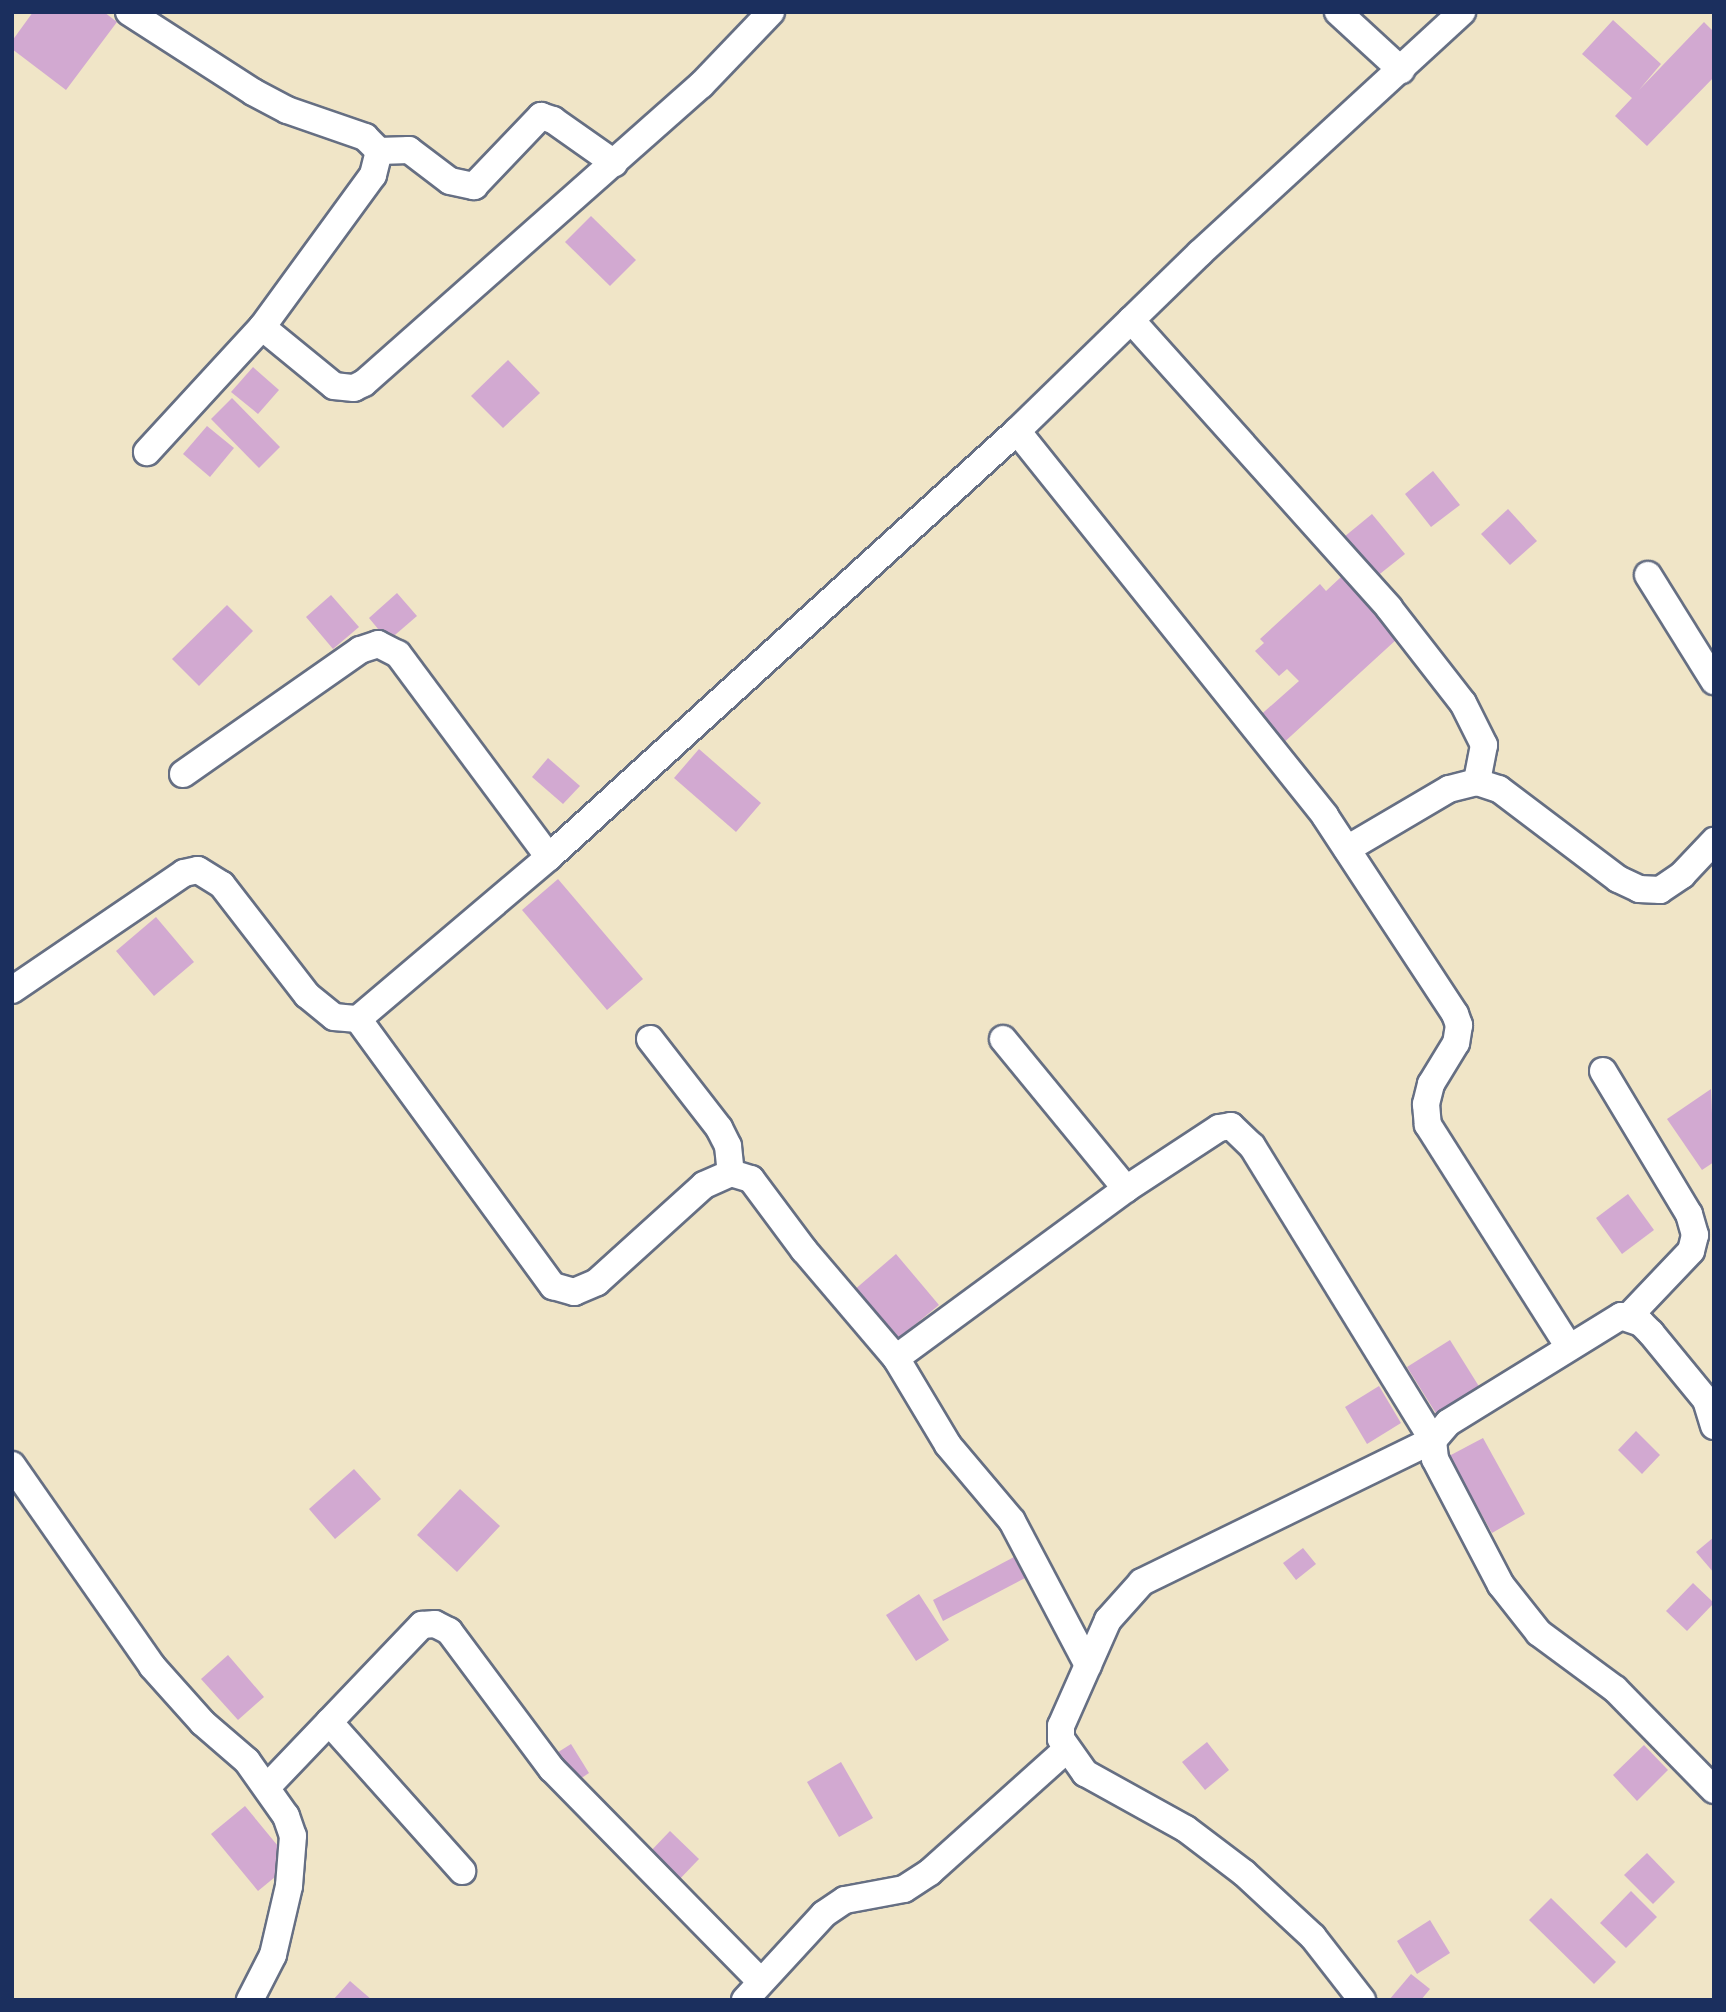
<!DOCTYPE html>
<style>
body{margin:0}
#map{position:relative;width:1726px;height:2012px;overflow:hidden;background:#f0e5c7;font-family:"IM FELL French Canon",serif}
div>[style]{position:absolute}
.building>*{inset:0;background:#d2a9d1}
.roads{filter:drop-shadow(2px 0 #666f83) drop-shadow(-2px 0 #666f83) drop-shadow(0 2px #666f83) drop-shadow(0 -2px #666f83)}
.minor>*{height:26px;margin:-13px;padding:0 13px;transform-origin:13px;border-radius:13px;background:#fff}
span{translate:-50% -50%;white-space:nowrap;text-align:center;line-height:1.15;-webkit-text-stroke:7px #fcf5e5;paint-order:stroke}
.frame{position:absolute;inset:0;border:14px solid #1b2f5e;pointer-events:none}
</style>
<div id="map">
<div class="building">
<div style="clip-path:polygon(33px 12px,104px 12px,117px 22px,66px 90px,12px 49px,12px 41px)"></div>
<div style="clip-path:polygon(1613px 20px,1661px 64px,1639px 90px,1704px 22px,1714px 32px,1714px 77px,1647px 146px,1615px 116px,1632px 98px,1582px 54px)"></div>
<div style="clip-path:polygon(591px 216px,636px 260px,610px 286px,565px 242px)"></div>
<div style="clip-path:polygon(508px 360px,540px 393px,503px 428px,471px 396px)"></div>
<div style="clip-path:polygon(253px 367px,279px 390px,258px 414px,231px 392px)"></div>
<div style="clip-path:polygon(232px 398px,280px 447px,259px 468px,211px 419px)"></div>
<div style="clip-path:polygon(207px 426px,234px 448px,210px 477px,183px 454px)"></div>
<div style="clip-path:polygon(1433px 471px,1460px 505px,1431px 527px,1405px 494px)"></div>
<div style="clip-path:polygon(1508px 509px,1537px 541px,1510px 565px,1481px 534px)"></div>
<div style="clip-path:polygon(1372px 514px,1405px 554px,1376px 577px,1344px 537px)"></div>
<div style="clip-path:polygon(1341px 577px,1397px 639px,1280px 746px,1256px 719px,1299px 681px,1287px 669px,1279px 676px,1255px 651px,1264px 643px,1260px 639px,1320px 584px,1326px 591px)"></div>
<div style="clip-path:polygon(397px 593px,417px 616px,388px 641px,369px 618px)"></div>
<div style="clip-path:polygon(331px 595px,359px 627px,333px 649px,306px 617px)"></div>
<div style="clip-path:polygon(227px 605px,253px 631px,199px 686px,172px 659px)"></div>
<div style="clip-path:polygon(699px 749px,761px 803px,736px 832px,674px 778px)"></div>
<div style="clip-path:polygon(548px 758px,580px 786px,563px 804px,532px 777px)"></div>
<div style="clip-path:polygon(558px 879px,643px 979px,607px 1010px,522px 910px)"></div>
<div style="clip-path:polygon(156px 917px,194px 962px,154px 996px,116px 951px)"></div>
<div style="clip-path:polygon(1711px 1089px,1714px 1162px,1702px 1170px,1667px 1119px)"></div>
<div style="clip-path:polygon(1628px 1194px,1654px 1230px,1622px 1254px,1596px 1218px)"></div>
<div style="clip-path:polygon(896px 1254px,939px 1305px,895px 1341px,853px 1291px)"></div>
<div style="clip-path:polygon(1450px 1340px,1480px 1388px,1437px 1415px,1407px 1367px)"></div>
<div style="clip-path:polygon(1379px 1386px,1401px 1423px,1367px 1444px,1345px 1407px)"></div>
<div style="clip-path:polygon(1636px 1431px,1660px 1455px,1642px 1474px,1618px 1450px)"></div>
<div style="clip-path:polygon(1483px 1438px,1525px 1514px,1492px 1533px,1449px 1456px)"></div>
<div style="clip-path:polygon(354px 1469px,381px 1499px,335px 1539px,309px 1509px)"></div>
<div style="clip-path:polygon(460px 1489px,500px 1526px,457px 1572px,417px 1535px)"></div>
<div style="clip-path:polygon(1714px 1537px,1714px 1573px,1696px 1552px)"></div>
<div style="clip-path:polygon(1303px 1548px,1316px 1564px,1296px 1580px,1283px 1563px)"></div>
<div style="clip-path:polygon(1014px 1557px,1025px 1578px,943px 1621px,933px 1600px)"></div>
<div style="clip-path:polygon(1693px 1583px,1714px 1603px,1687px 1631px,1666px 1611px)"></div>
<div style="clip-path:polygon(919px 1594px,949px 1640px,916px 1661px,886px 1615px)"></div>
<div style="clip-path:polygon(228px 1655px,264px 1697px,238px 1720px,201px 1679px)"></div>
<div style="clip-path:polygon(1207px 1742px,1229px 1770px,1205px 1790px,1182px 1762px)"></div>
<div style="clip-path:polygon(571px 1744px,589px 1773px,571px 1785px,552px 1756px)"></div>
<div style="clip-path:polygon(1644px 1745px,1668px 1770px,1637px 1801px,1613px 1775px)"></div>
<div style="clip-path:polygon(841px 1762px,873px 1818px,839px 1837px,807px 1782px)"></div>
<div style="clip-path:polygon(245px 1806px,292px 1863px,258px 1891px,211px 1834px)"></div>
<div style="clip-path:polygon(670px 1831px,699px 1859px,676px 1883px,647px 1855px)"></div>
<div style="clip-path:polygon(1647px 1853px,1675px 1882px,1653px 1904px,1624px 1875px)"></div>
<div style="clip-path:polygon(1631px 1891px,1657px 1917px,1626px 1948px,1600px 1923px)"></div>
<div style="clip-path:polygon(1551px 1898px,1616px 1962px,1594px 1984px,1529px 1920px)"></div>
<div style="clip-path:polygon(1430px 1920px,1450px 1953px,1417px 1974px,1397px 1941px)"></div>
<div style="clip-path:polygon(1411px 1974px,1430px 1989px,1421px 2000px,1389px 2000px)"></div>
<div style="clip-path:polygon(350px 1981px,372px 2000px,333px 2000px)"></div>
</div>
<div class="roads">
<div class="minor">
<div style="left:129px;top:12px;width:148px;rotate:32.8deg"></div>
<div style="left:253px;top:92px;width:38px;rotate:28deg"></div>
<div style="left:287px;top:110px;width:83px;rotate:19.1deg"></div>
<div style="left:365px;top:137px;width:20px;rotate:45deg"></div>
<div style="left:379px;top:151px;width:25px;rotate:104deg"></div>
<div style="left:373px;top:175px;width:188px;rotate:126.1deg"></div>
<div style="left:262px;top:327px;width:170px;rotate:132.6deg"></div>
<div style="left:1338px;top:12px;width:86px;rotate:42.6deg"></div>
<div style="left:379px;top:151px;width:30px;rotate:-2deg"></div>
<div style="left:409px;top:150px;width:51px;rotate:37.1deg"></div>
<div style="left:450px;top:181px;width:25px;rotate:12deg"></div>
<div style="left:474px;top:186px;width:97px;rotate:-46.3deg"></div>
<div style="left:541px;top:116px;width:13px;rotate:18deg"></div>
<div style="left:553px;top:120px;width:75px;rotate:35.2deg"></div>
<div style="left:1131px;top:320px;width:387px;rotate:48.1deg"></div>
<div style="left:1389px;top:608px;width:120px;rotate:52.1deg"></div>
<div style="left:1463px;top:703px;width:47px;rotate:63.4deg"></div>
<div style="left:1484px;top:745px;width:38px;rotate:101deg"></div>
<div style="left:262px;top:327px;width:93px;rotate:39.3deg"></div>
<div style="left:334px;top:386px;width:20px;rotate:6deg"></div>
<div style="left:354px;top:388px;width:11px;rotate:-27deg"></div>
<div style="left:364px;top:383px;width:450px;rotate:-41.5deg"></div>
<div style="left:701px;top:85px;width:101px;rotate:-46.2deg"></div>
<div style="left:1017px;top:431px;width:493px;rotate:51.3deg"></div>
<div style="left:1325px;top:816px;width:237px;rotate:56.7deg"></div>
<div style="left:1455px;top:1014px;width:12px;rotate:70deg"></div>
<div style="left:1459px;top:1025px;width:18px;rotate:99deg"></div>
<div style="left:1456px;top:1043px;width:48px;rotate:121.4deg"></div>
<div style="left:1431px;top:1084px;width:21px;rotate:104deg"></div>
<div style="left:1426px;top:1104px;width:21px;rotate:85deg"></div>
<div style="left:1428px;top:1125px;width:263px;rotate:57.6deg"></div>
<div style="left:1648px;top:575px;width:125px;rotate:58.1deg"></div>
<div style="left:183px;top:774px;width:216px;rotate:-35deg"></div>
<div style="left:360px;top:650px;width:19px;rotate:-18deg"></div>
<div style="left:378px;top:644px;width:22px;rotate:27deg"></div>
<div style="left:398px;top:654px;width:253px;rotate:53.4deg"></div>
<div style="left:1347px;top:849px;width:118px;rotate:-30.5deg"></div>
<div style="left:1449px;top:789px;width:29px;rotate:-14deg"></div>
<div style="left:1477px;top:782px;width:23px;rotate:18deg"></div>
<div style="left:1499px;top:789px;width:149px;rotate:37.1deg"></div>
<div style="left:1618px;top:879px;width:23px;rotate:25deg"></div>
<div style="left:1639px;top:889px;width:21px;rotate:3deg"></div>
<div style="left:1660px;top:890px;width:27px;rotate:-34deg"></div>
<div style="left:1682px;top:875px;width:47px;rotate:-46.7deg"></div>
<div style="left:12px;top:990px;width:208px;rotate:-34.2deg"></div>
<div style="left:184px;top:873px;width:14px;rotate:-12deg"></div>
<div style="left:198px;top:870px;width:28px;rotate:32deg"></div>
<div style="left:222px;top:885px;width:139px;rotate:52.3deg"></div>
<div style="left:307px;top:995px;width:35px;rotate:39deg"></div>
<div style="left:334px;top:1017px;width:24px;rotate:5deg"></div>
<div style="left:358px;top:1019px;width:250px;rotate:-40.3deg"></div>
<div style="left:549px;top:857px;width:633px;rotate:-42.31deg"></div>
<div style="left:1017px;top:431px;width:255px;rotate:-44.2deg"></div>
<div style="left:1200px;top:253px;width:356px;rotate:-42.6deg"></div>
<div style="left:358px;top:1019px;width:331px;rotate:53.9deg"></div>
<div style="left:553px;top:1286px;width:22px;rotate:16deg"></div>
<div style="left:574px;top:1292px;width:25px;rotate:-23deg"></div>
<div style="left:597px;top:1282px;width:144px;rotate:-42.2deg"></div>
<div style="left:704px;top:1185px;width:30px;rotate:-24deg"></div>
<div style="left:731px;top:1173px;width:21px;rotate:17deg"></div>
<div style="left:751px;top:1179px;width:89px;rotate:53.3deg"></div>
<div style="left:804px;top:1250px;width:142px;rotate:49.6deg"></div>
<div style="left:896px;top:1358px;width:101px;rotate:59.1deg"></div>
<div style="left:948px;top:1445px;width:99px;rotate:49.9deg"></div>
<div style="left:1012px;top:1521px;width:163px;rotate:62.2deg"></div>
<div style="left:650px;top:1039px;width:113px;rotate:52.2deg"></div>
<div style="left:719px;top:1128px;width:20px;rotate:63deg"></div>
<div style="left:728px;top:1146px;width:27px;rotate:84deg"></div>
<div style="left:1003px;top:1039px;width:194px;rotate:50.6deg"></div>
<div style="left:1603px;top:1071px;width:167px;rotate:59deg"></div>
<div style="left:1689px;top:1214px;width:22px;rotate:74deg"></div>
<div style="left:1695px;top:1235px;width:16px;rotate:104deg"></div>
<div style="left:1691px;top:1251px;width:90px;rotate:133.6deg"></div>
<div style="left:896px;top:1358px;width:285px;rotate:-36.3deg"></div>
<div style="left:1126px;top:1189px;width:111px;rotate:-33.3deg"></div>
<div style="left:1219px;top:1128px;width:12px;rotate:-9deg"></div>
<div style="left:1231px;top:1126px;width:29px;rotate:44deg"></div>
<div style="left:1252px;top:1146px;width:345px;rotate:58.4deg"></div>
<div style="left:1433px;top:1440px;width:324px;rotate:154deg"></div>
<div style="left:1142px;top:1582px;width:51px;rotate:131.8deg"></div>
<div style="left:1108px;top:1620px;width:116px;rotate:113.9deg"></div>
<div style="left:1061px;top:1726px;width:13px;rotate:90deg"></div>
<div style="left:1061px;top:1739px;width:42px;rotate:54.8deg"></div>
<div style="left:1085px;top:1773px;width:115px;rotate:29deg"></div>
<div style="left:1186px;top:1829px;width:73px;rotate:37.2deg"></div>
<div style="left:1244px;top:1873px;width:94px;rotate:42.8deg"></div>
<div style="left:1313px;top:1937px;width:80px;rotate:52.1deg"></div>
<div style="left:1714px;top:1426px;width:27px;rotate:-107deg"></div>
<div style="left:1706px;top:1400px;width:87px;rotate:-129.4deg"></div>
<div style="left:1651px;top:1333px;width:14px;rotate:-135deg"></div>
<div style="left:1641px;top:1323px;width:21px;rotate:-161deg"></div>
<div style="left:1621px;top:1316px;width:203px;rotate:148.3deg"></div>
<div style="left:1448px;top:1423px;width:23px;rotate:131deg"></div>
<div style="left:1433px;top:1440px;width:19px;rotate:84deg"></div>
<div style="left:1435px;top:1459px;width:142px;rotate:62.4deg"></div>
<div style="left:1501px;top:1585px;width:61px;rotate:51.6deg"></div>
<div style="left:1539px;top:1633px;width:94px;rotate:36.4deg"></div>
<div style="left:1615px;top:1689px;width:141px;rotate:45.6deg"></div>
<div style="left:12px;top:1465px;width:245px;rotate:55.1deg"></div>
<div style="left:152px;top:1666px;width:76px;rotate:48.2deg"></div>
<div style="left:203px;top:1723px;width:58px;rotate:40.8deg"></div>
<div style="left:247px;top:1761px;width:67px;rotate:54.7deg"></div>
<div style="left:286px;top:1816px;width:21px;rotate:71deg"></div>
<div style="left:293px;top:1836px;width:50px;rotate:94.6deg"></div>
<div style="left:289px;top:1886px;width:71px;rotate:103.1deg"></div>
<div style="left:273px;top:1955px;width:51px;rotate:117.1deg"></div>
<div style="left:329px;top:1722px;width:200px;rotate:48.2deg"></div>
<div style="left:268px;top:1786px;width:223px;rotate:-46.3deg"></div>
<div style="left:422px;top:1625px;width:13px;rotate:-4deg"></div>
<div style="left:435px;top:1624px;width:16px;rotate:27deg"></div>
<div style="left:449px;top:1631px;width:172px;rotate:53.3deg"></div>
<div style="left:552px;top:1769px;width:298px;rotate:45.5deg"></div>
<div style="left:745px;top:2000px;width:117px;rotate:-47.4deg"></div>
<div style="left:824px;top:1914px;width:25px;rotate:-34deg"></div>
<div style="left:845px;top:1900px;width:60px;rotate:-10.6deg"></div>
<div style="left:904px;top:1889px;width:31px;rotate:-33deg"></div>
<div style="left:930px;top:1872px;width:181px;rotate:-41.9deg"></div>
</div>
</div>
<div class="frame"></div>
</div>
